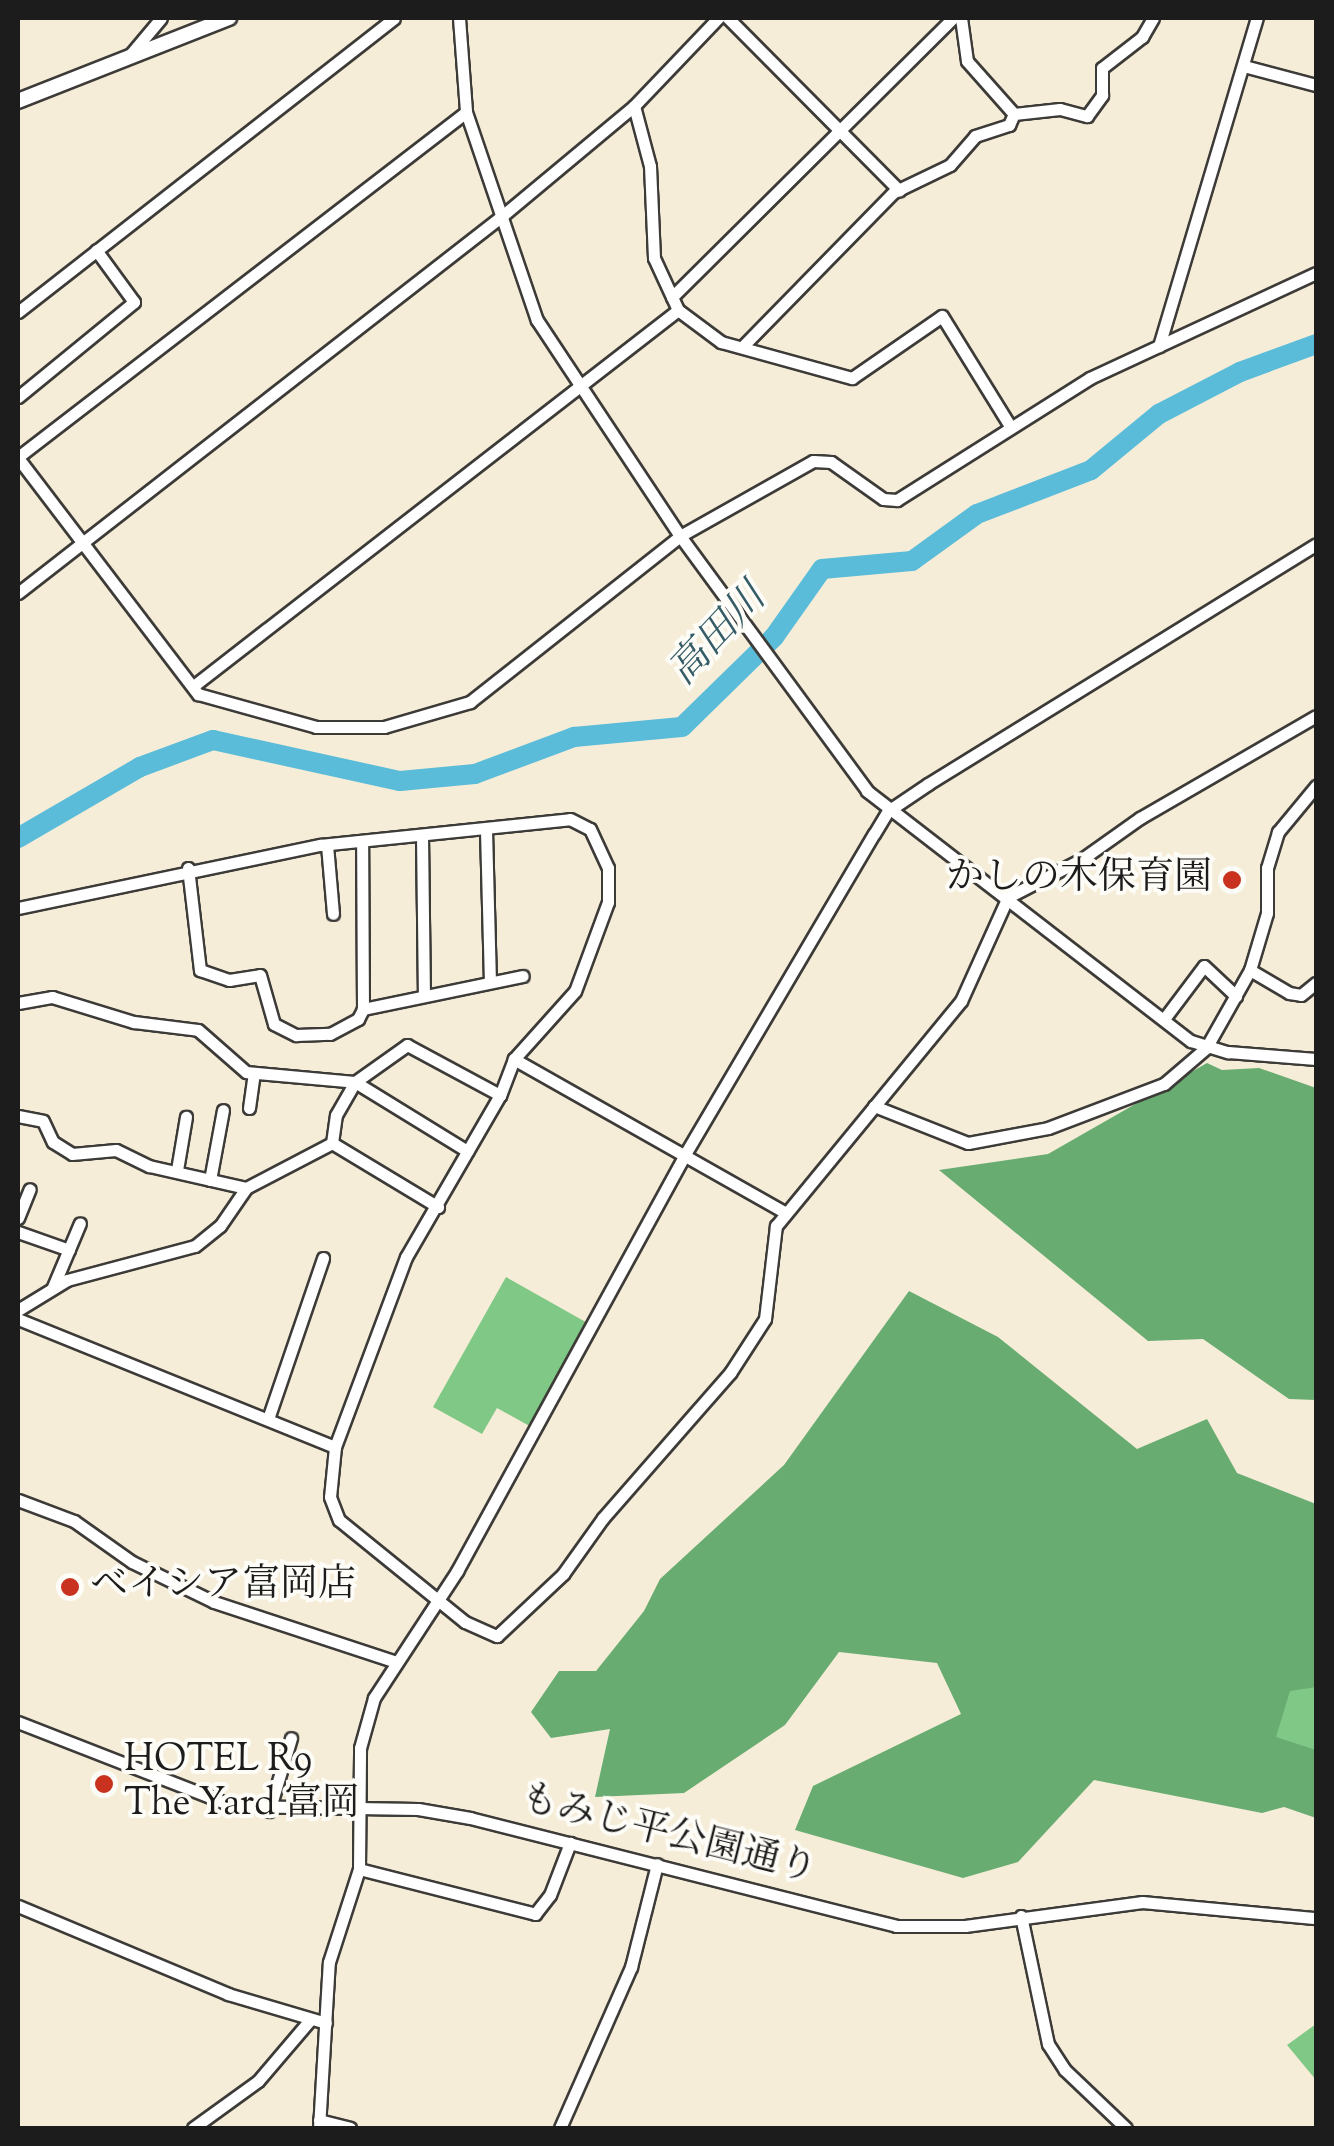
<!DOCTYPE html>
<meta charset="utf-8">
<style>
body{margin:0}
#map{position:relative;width:1334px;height:2146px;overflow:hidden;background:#f6edd9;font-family:"Sorts Mill Goudy","Noto Serif JP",serif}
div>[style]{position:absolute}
.green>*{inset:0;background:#80c885}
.forest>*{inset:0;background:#68ac72}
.river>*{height:20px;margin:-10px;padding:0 10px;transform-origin:10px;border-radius:10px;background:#5abcd8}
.roads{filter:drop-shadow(2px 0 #3d3b38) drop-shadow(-2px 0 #3d3b38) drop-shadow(0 2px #3d3b38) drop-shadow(0 -2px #3d3b38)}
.minor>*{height:11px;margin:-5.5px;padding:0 5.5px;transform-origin:5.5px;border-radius:5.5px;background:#fff}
.major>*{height:14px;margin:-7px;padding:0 7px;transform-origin:7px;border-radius:7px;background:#fff}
.dots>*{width:28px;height:28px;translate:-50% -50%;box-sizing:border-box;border:5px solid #fdfcf7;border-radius:50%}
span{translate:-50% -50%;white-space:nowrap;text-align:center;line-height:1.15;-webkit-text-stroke:8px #fdfcf7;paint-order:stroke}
.poi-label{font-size:38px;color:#1c1c1c}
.right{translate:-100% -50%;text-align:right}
.left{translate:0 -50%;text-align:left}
.street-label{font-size:38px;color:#1c1c1c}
.water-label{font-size:40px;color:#355c67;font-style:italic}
.frame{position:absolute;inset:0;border:20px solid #1c1c1c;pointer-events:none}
</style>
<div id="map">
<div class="green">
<div style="clip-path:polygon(506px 1277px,591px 1325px,533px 1428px,497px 1408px,482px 1434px,433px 1407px)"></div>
<div style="clip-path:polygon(1316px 1676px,1316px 1774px,1258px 1756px,1279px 1689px)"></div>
<div style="clip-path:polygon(1316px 2024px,1316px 2080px,1287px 2045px)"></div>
</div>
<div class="forest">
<div style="clip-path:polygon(1207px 1063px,1222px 1070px,1259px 1068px,1316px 1088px,1316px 1400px,1289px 1399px,1203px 1339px,1148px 1341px,939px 1170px,1048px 1154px)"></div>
<div style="clip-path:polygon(909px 1291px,998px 1337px,1137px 1449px,1207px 1419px,1237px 1473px,1316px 1504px,1316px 1687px,1290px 1691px,1276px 1737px,1316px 1750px,1316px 1818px,1284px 1807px,1262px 1813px,1094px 1780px,1018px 1862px,963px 1878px,795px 1830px,813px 1786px,961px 1714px,937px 1663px,839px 1652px,785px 1725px,684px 1793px,595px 1797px,610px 1729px,551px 1738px,531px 1712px,559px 1671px,596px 1671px,644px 1611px,660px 1579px,784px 1465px)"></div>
</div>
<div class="river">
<div style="left:18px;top:838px;width:141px;rotate:-30.2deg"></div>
<div style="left:140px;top:767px;width:78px;rotate:-20.3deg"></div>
<div style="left:213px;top:740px;width:191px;rotate:12.4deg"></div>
<div style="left:400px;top:781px;width:75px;rotate:-5.3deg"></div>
<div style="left:475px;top:774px;width:106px;rotate:-20.5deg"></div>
<div style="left:574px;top:737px;width:108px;rotate:-5.3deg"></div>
<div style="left:682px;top:727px;width:129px;rotate:-44.4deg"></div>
<div style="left:774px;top:637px;width:83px;rotate:-54.8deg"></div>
<div style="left:822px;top:569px;width:90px;rotate:-5.1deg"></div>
<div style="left:912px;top:561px;width:80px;rotate:-35.9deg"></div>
<div style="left:977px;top:514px;width:122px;rotate:-21.1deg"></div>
<div style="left:1091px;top:470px;width:88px;rotate:-39.5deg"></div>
<div style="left:1159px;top:414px;width:91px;rotate:-27.4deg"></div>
<div style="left:1240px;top:372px;width:81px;rotate:-20.2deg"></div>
</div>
<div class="roads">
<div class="minor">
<div style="left:459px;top:18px;width:94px;rotate:85.7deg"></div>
<div style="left:466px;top:112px;width:220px;rotate:71.2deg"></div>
<div style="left:537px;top:320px;width:259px;rotate:56.5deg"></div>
<div style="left:680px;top:536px;width:316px;rotate:53.7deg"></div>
<div style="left:867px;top:791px;width:409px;rotate:37.7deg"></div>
<div style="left:1191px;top:1041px;width:39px;rotate:17deg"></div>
<div style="left:1228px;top:1052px;width:88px;rotate:4.5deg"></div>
<div style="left:728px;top:18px;width:243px;rotate:45.2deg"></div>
<div style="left:130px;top:55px;width:48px;rotate:-50deg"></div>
<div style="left:1244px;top:66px;width:74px;rotate:14.8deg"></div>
<div style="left:634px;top:106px;width:62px;rotate:75.1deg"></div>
<div style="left:650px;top:166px;width:92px;rotate:87.5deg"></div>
<div style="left:654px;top:258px;width:57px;rotate:65.2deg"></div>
<div style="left:678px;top:310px;width:54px;rotate:36.7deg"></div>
<div style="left:721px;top:342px;width:136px;rotate:15.4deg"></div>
<div style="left:852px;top:378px;width:109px;rotate:-34.6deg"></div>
<div style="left:942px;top:316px;width:129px;rotate:58.3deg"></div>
<div style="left:1014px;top:114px;width:46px;rotate:-6.2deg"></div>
<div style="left:1060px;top:109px;width:28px;rotate:15deg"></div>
<div style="left:1087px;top:116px;width:26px;rotate:-54deg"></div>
<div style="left:1102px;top:95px;width:27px;rotate:-90deg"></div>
<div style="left:1102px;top:68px;width:51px;rotate:-37.8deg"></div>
<div style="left:1142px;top:37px;width:22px;rotate:-60deg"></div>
<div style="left:672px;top:297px;width:396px;rotate:-44.8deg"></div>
<div style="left:18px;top:312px;width:477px;rotate:-38deg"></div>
<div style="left:1159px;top:346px;width:342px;rotate:-73.4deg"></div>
<div style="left:742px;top:347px;width:217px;rotate:-45.6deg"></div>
<div style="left:894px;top:192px;width:62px;rotate:-25.7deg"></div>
<div style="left:950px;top:165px;width:38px;rotate:-49deg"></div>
<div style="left:975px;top:136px;width:36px;rotate:-18deg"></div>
<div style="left:1009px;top:125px;width:12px;rotate:-66deg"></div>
<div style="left:1014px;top:114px;width:71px;rotate:-131.6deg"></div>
<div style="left:967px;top:61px;width:43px;rotate:-97.9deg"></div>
<div style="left:18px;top:397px;width:150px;rotate:-39.3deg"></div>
<div style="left:134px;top:302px;width:64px;rotate:-126.2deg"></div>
<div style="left:18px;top:457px;width:565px;rotate:-37.6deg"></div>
<div style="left:18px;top:458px;width:297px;rotate:52.7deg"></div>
<div style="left:198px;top:694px;width:123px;rotate:15.6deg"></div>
<div style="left:316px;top:727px;width:68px"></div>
<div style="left:384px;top:727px;width:90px;rotate:-16.2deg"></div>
<div style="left:470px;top:702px;width:268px;rotate:-38.3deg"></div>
<div style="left:680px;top:536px;width:153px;rotate:-29.4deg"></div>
<div style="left:813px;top:461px;width:18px;rotate:3deg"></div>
<div style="left:831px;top:462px;width:64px;rotate:35.4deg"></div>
<div style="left:883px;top:499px;width:14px;rotate:4deg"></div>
<div style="left:897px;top:500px;width:228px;rotate:-32.3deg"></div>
<div style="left:1090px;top:378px;width:249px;rotate:-24.9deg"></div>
<div style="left:18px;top:593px;width:614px;rotate:-37.92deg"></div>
<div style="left:502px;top:216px;width:172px;rotate:-39.8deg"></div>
<div style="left:634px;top:106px;width:122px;rotate:-46.3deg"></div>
<div style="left:196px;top:684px;width:610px;rotate:-37.81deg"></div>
<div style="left:486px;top:830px;width:152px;rotate:88.5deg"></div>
<div style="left:422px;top:835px;width:161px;rotate:89.3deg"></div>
<div style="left:327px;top:845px;width:69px;rotate:85deg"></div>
<div style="left:188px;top:868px;width:103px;rotate:83.3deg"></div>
<div style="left:200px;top:970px;width:31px;rotate:19deg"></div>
<div style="left:229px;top:980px;width:31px;rotate:-9deg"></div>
<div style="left:260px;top:975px;width:51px;rotate:74.1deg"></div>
<div style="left:274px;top:1024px;width:25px;rotate:27deg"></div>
<div style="left:296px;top:1035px;width:34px;rotate:-2deg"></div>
<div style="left:330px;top:1034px;width:32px;rotate:-28deg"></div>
<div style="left:358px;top:1019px;width:11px;rotate:-63deg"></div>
<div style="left:363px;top:1009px;width:167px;rotate:-90.3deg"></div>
<div style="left:18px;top:908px;width:309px;rotate:-11.8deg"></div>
<div style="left:320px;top:845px;width:251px;rotate:-5.9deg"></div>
<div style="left:570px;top:819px;width:22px;rotate:27deg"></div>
<div style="left:590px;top:829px;width:43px;rotate:65.2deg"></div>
<div style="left:608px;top:868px;width:34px;rotate:90deg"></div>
<div style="left:608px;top:902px;width:95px;rotate:110.3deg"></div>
<div style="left:575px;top:991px;width:91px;rotate:131.9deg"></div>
<div style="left:1250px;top:970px;width:45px;rotate:30.5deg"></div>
<div style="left:1289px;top:993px;width:12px;rotate:9deg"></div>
<div style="left:1301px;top:995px;width:19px;rotate:-39deg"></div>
<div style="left:18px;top:1003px;width:35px;rotate:-10deg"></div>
<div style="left:52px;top:997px;width:86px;rotate:17deg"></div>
<div style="left:134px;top:1022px;width:64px;rotate:7.1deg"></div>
<div style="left:198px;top:1030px;width:64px;rotate:41.2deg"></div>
<div style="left:246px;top:1072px;width:109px;rotate:5.2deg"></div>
<div style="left:355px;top:1082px;width:132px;rotate:31.6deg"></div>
<div style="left:363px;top:1009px;width:163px;rotate:-11.7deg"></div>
<div style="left:1164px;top:1019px;width:66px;rotate:-53deg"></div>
<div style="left:1204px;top:966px;width:44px;rotate:43.2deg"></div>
<div style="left:874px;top:1106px;width:101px;rotate:21.5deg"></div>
<div style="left:968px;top:1143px;width:81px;rotate:-10.6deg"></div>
<div style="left:1048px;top:1128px;width:124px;rotate:-20.8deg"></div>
<div style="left:1164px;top:1084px;width:55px;rotate:-40.6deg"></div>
<div style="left:1206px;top:1048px;width:90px;rotate:-60.6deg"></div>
<div style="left:1250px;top:970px;width:59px;rotate:-73.4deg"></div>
<div style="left:1267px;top:913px;width:45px;rotate:-90deg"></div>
<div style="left:1267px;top:868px;width:38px;rotate:-73deg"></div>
<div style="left:1278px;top:832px;width:60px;rotate:-50.4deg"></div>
<div style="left:249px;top:1108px;width:35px;rotate:-82deg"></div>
<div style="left:18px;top:1116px;width:25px;rotate:11deg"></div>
<div style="left:43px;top:1121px;width:23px;rotate:65deg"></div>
<div style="left:53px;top:1142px;width:22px;rotate:32deg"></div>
<div style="left:72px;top:1154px;width:44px;rotate:-5.2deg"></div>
<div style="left:116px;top:1150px;width:37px;rotate:26deg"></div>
<div style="left:149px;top:1166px;width:99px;rotate:12.8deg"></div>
<div style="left:246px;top:1188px;width:97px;rotate:-27.6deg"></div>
<div style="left:332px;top:1143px;width:28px;rotate:-82deg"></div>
<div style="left:336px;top:1115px;width:38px;rotate:-60deg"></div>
<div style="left:355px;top:1082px;width:64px;rotate:-35.4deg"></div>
<div style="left:407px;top:1045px;width:106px;rotate:28.3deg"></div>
<div style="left:332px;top:1143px;width:124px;rotate:31.1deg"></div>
<div style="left:177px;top:1170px;width:54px;rotate:-80.4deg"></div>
<div style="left:210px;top:1180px;width:71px;rotate:-79.5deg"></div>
<div style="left:786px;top:1213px;width:313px;rotate:-150.5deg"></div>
<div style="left:514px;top:1059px;width:39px;rotate:111deg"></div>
<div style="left:500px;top:1095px;width:187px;rotate:120.1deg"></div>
<div style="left:406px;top:1257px;width:203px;rotate:110.5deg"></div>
<div style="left:335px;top:1447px;width:50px;rotate:95.7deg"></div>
<div style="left:330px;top:1497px;width:25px;rotate:69deg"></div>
<div style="left:339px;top:1520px;width:162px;rotate:39deg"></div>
<div style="left:465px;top:1622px;width:35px;rotate:24deg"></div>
<div style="left:497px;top:1636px;width:91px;rotate:-43.2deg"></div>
<div style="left:563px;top:1574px;width:69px;rotate:-54.5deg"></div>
<div style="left:603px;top:1518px;width:193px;rotate:-48.8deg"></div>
<div style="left:730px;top:1373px;width:64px;rotate:-57.1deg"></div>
<div style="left:765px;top:1319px;width:94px;rotate:-83.3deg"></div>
<div style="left:776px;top:1226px;width:291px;rotate:-50.6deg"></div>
<div style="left:961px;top:1001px;width:114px;rotate:-65.7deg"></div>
<div style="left:1008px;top:897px;width:83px;rotate:-27.2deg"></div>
<div style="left:1082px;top:859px;width:71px;rotate:-35.3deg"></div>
<div style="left:1140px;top:818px;width:203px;rotate:-30.1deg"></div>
<div style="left:18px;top:1218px;width:31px;rotate:-68deg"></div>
<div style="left:18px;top:1232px;width:54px;rotate:19.4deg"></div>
<div style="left:53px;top:1287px;width:69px;rotate:-67.1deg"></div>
<div style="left:18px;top:1310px;width:57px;rotate:-31.5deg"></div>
<div style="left:67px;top:1280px;width:132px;rotate:-14.9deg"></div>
<div style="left:195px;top:1246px;width:32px;rotate:-39deg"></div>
<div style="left:220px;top:1226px;width:46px;rotate:-55.6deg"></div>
<div style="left:18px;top:1319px;width:342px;rotate:22deg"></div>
<div style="left:269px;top:1416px;width:167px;rotate:-71.1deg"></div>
<div style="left:18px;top:1500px;width:60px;rotate:20.6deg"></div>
<div style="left:74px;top:1521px;width:71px;rotate:35.3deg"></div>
<div style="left:132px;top:1562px;width:91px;rotate:26deg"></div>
<div style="left:214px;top:1602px;width:192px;rotate:18.2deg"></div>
<div style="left:18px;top:1722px;width:232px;rotate:21.3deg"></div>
<div style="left:234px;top:1806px;width:184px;rotate:0.9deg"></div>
<div style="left:418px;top:1809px;width:53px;rotate:9.8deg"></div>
<div style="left:470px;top:1818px;width:439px;rotate:14.2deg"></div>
<div style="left:896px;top:1926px;width:69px"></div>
<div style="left:965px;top:1926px;width:179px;rotate:-7.7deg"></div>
<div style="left:1142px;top:1902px;width:175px;rotate:5.3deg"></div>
<div style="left:269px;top:1811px;width:76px;rotate:-73.2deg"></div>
<div style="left:359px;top:1869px;width:182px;rotate:14.3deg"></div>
<div style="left:535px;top:1914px;width:24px;rotate:-52deg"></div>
<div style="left:550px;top:1895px;width:56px;rotate:-69deg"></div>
<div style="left:18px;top:1906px;width:228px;rotate:22.7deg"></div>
<div style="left:228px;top:1994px;width:102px;rotate:16.5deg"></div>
<div style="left:1021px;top:1916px;width:131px;rotate:78.1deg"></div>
<div style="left:1048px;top:2044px;width:31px;rotate:57deg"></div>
<div style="left:1065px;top:2070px;width:84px;rotate:43.6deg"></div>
<div style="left:319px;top:2120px;width:32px;rotate:14deg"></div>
<div style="left:193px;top:2128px;width:80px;rotate:-35.9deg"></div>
<div style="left:258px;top:2081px;width:79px;rotate:-49.6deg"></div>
<div style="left:319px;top:2128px;width:166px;rotate:-86.6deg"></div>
<div style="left:329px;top:1962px;width:98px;rotate:-72.1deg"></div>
<div style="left:359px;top:1869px;width:121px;rotate:-89.5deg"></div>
<div style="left:360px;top:1748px;width:52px;rotate:-74.4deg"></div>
<div style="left:374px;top:1698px;width:152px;rotate:-56.8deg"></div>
<div style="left:457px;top:1571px;width:473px;rotate:-61.3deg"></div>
<div style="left:684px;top:1156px;width:374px;rotate:-59.5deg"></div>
<div style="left:874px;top:834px;width:27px;rotate:-59deg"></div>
<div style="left:888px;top:811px;width:48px;rotate:-34deg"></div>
<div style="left:928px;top:784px;width:456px;rotate:-31.7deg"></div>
<div style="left:560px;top:2128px;width:176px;rotate:-66.2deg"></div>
<div style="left:631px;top:1967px;width:106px;rotate:-75.8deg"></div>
</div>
<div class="major">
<div style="left:18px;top:101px;width:227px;rotate:-21.5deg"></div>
</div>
</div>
<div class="dots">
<div style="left:1232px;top:880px;background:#c8321e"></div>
<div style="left:70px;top:1587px;background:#c8321e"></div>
<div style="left:104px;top:1784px;background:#c8321e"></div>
</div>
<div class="poi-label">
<span class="right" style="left:1212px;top:880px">かしの木保育園</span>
<span class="left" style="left:90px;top:1587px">ベイシア富岡店</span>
<span class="left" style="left:124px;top:1784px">HOTEL R9<br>The Yard 富岡</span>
</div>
<div class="street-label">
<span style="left:668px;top:1836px;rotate:14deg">もみじ平公園通り</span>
</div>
<div class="water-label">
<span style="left:719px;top:636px;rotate:-47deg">高田川</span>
</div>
<div class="frame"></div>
</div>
